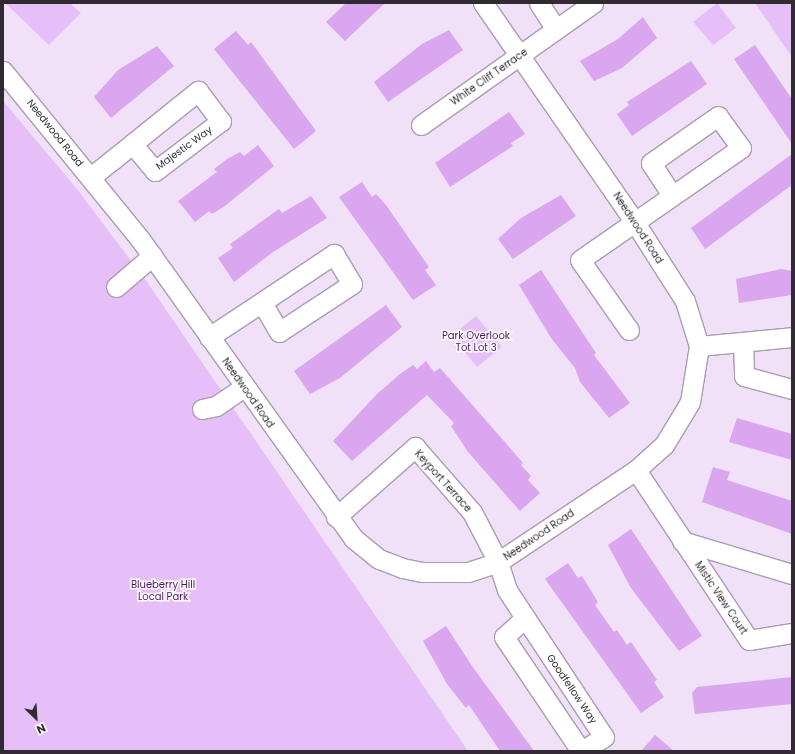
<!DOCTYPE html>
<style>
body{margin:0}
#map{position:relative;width:795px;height:754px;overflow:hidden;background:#f1e1f8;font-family:Poppins,sans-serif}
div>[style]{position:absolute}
.green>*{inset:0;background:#e7bff8}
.building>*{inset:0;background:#d9a6ef}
.roads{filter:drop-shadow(1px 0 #ab9cb2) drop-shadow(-1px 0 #ab9cb2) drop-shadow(0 1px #ab9cb2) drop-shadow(0 -1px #ab9cb2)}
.minor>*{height:19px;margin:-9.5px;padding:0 9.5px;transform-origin:9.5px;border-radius:9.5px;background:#fff}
span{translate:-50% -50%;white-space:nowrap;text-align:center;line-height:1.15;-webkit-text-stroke:3px #fff;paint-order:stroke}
.street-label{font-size:10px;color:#312a33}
.park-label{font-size:10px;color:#511067}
.frame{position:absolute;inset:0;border:4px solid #312a33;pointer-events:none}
.north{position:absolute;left:16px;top:698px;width:40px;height:40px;-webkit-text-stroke:3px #fff;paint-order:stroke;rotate:155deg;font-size:11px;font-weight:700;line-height:16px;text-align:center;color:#312a33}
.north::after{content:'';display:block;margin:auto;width:14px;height:18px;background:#312a33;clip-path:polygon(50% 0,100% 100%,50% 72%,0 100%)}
</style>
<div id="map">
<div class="green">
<div style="clip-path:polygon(5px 3px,70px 3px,81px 13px,49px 45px)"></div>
<div style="clip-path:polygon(717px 3px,736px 28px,713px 45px,693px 22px)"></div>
<div style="clip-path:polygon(755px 3px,792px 3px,792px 57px)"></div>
<div style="clip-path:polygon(3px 101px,77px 189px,147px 282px,468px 751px,3px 751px)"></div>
<div style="clip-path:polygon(476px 316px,502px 347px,477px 367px,451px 336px)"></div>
</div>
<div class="building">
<div style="clip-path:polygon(346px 3px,385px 3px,345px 41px,326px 22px)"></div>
<div style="clip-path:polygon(643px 17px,657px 38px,622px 68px,594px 81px,580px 61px,618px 39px)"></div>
<div style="clip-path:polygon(449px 30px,463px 50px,388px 102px,374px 82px,422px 44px)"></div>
<div style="clip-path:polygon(236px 31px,248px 45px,251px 42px,316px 131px,294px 149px,214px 49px)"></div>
<div style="clip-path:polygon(755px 45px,792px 99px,792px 144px,734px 59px)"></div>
<div style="clip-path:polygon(157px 46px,174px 66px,111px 118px,94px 97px,118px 70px)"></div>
<div style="clip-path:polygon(691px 61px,707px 84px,632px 136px,617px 114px,629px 105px,627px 102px)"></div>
<div style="clip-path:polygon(509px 112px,525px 134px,511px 143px,513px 146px,450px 187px,435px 163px)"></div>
<div style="clip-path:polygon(258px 145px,274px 166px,225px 206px,212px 214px,209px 211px,195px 222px,178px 201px,217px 172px,214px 169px,227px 159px,240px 152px,244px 156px)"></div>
<div style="clip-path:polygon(792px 154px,792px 185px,705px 249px,691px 228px)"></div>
<div style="clip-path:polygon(362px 182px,372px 197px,376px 194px,386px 205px,429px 267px,425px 270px,436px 285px,413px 300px,339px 197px)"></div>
<div style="clip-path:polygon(561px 195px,576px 216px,513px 259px,498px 239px,521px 218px)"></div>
<div style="clip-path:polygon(311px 196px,327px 218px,273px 252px,234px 282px,218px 258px,233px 248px,230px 244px,279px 209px,282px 213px)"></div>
<div style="clip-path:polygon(781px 269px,792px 271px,792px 295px,739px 303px,736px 279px)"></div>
<div style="clip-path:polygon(541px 270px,596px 353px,594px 355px,630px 403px,609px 418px,580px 382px,575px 368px,551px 338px,519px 285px)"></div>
<div style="clip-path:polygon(386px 305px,402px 327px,340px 378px,310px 394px,294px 371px)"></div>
<div style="clip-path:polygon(426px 361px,434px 372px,440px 368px,523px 463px,521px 465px,531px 476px,528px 480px,540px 493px,520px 511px,468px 452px,451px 426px,454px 423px,427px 395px,352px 461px,333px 441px,377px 394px,400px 374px,413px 365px,417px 369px)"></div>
<div style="clip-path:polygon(737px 418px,792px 434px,792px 460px,729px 442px)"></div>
<div style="clip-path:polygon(713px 467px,730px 472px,727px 480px,792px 501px,792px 534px,702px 502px)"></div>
<div style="clip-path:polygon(631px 529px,702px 636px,679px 651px,631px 588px,608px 545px)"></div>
<div style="clip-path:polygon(568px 563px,578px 578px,582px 576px,598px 602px,595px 605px,614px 632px,617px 630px,627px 645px,631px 642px,657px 680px,654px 682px,664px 697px,641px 713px,545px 579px)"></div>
<div style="clip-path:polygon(446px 626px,472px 666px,534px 751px,500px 751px,469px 705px,466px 708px,447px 684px,423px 641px)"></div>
<div style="clip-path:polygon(792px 677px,792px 704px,695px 714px,692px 693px,697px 687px)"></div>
<div style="clip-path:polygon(655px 735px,674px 751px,641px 751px)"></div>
</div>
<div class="roads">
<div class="minor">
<div style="left:539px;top:3px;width:31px;rotate:57deg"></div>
<div style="left:3px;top:71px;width:217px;rotate:50.8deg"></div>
<div style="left:140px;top:239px;width:367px;rotate:54.5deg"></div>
<div style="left:353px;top:538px;width:33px;rotate:39deg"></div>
<div style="left:379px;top:559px;width:25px;rotate:21deg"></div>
<div style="left:402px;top:568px;width:20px;rotate:11deg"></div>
<div style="left:422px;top:572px;width:46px"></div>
<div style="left:468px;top:572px;width:32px;rotate:-18deg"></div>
<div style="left:498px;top:562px;width:166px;rotate:-33.7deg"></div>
<div style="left:636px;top:470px;width:38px;rotate:-42deg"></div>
<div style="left:664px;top:445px;width:50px;rotate:-58.8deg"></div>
<div style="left:690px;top:402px;width:57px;rotate:-80.9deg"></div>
<div style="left:699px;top:346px;width:47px;rotate:-107.3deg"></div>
<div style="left:685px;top:301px;width:95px;rotate:-122.5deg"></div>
<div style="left:634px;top:221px;width:265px;rotate:-124.7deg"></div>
<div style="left:421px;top:125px;width:211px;rotate:-35.3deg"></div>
<div style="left:91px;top:177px;width:26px;rotate:-39deg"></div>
<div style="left:111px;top:161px;width:27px;rotate:-39deg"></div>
<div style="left:132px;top:144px;width:85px;rotate:-38.8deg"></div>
<div style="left:198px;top:91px;width:38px;rotate:53deg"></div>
<div style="left:221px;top:121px;width:83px;rotate:142.9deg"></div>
<div style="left:155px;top:171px;width:35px;rotate:-130deg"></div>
<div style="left:116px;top:287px;width:48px;rotate:-40.7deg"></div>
<div style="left:629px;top:330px;width:85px;rotate:-125deg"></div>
<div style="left:580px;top:260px;width:196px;rotate:-34.8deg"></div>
<div style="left:741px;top:148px;width:39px;rotate:-126deg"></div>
<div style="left:718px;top:116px;width:82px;rotate:145deg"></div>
<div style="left:651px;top:163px;width:38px;rotate:57deg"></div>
<div style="left:209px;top:337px;width:64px;rotate:-33.4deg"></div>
<div style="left:262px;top:302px;width:87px;rotate:-33.7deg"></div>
<div style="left:334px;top:254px;width:35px;rotate:59deg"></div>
<div style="left:352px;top:284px;width:87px;rotate:146.7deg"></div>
<div style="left:279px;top:332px;width:34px;rotate:-120deg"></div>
<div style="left:743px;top:343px;width:33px;rotate:88deg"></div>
<div style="left:744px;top:376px;width:50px;rotate:15.2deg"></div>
<div style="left:699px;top:346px;width:93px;rotate:-5.5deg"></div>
<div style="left:202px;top:409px;width:14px;rotate:-12deg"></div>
<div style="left:216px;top:406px;width:34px;rotate:-34deg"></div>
<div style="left:636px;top:470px;width:204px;rotate:56.4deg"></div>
<div style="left:749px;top:640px;width:44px;rotate:-9.2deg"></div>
<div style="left:336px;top:517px;width:106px;rotate:-41.5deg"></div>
<div style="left:415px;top:447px;width:86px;rotate:48.8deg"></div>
<div style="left:472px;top:512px;width:56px;rotate:62.5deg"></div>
<div style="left:498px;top:562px;width:29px;rotate:72deg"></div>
<div style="left:507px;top:590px;width:176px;rotate:56.6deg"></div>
<div style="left:604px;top:737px;width:26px;rotate:148deg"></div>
<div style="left:682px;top:541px;width:115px;rotate:16.7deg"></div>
<div style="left:525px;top:618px;width:28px;rotate:138deg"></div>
<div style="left:504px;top:637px;width:138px;rotate:56deg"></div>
</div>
</div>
<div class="street-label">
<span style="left:489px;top:77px;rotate:-35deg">White Cliff Terrace</span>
<span style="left:55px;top:133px;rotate:51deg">Needwood Road</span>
<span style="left:184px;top:148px;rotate:-36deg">Majestic Way</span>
<span style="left:638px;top:228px;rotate:57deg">Needwood Road</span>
<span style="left:248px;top:393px;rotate:55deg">Needwood Road</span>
<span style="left:443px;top:481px;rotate:48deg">Keyport Terrace</span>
<span style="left:539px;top:535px;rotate:-34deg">Needwood Road</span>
<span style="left:721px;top:598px;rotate:56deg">Mistic View Court</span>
<span style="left:572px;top:689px;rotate:56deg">Goodfellow Way</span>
</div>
<div class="park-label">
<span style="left:476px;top:341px">Park Overlook<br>Tot Lot 3</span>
<span style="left:163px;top:590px">Blueberry Hill<br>Local Park</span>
</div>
<div class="frame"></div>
<div class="north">N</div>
</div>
